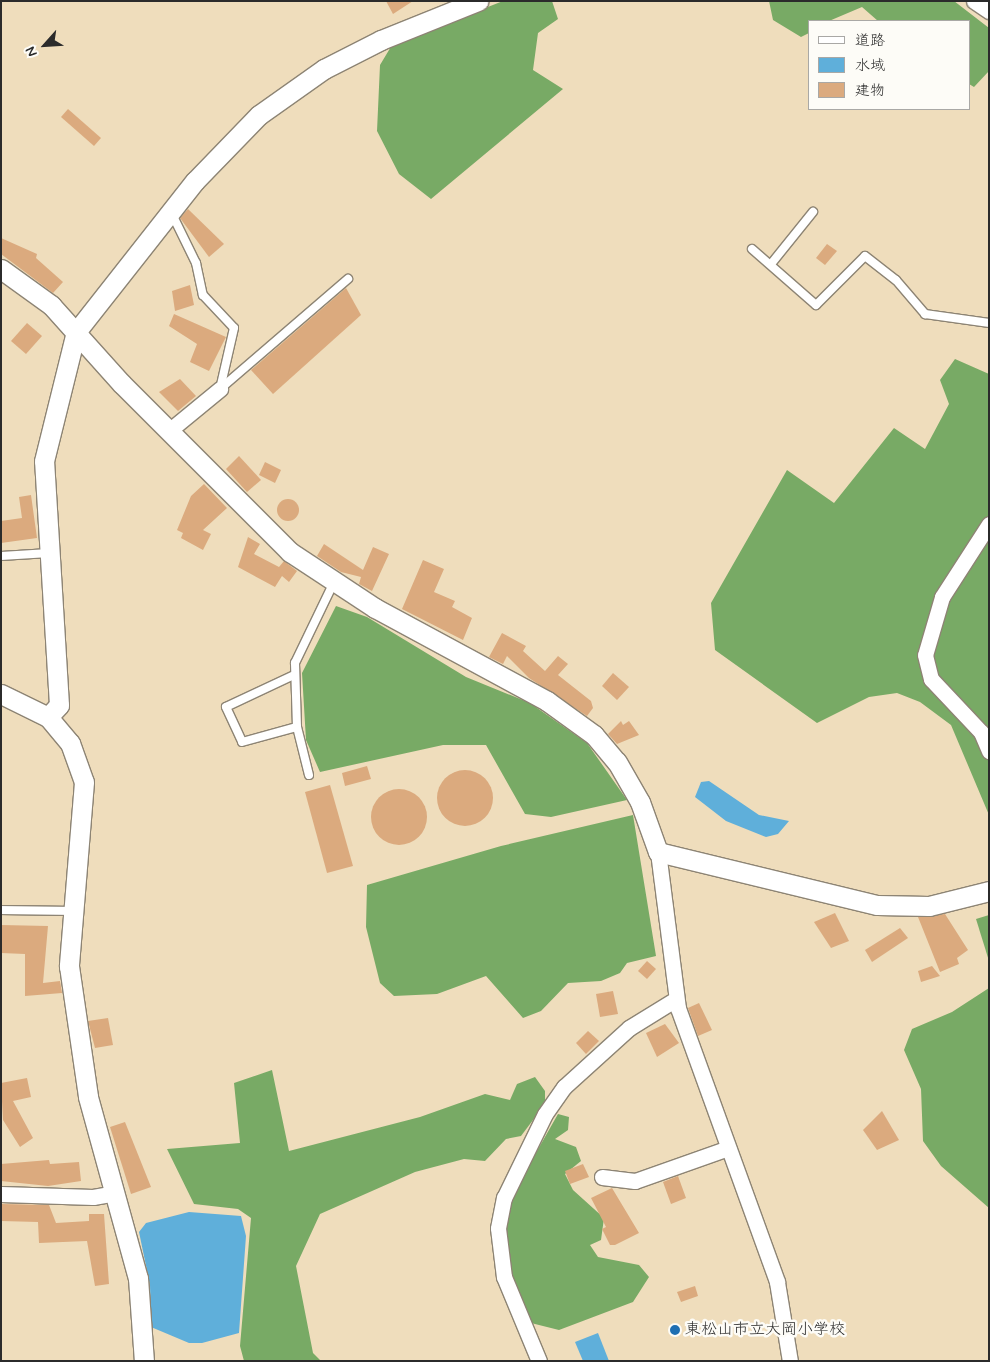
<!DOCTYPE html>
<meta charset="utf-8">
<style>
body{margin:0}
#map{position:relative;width:990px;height:1362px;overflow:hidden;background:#efddbc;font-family:Mynerve,"Klee One",sans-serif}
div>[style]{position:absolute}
.forest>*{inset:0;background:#78aa65}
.water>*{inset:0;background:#5fafda}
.building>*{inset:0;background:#dbaa7e}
.round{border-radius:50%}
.roads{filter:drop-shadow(1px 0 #8d8474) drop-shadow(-1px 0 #8d8474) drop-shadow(0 1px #8d8474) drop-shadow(0 -1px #8d8474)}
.service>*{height:8px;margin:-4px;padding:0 4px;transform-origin:4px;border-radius:4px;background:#fff}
.minor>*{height:15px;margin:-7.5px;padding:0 7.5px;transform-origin:7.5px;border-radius:7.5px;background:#fff}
.tertiary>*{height:19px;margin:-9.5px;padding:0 9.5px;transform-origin:9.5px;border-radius:9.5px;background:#fff}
.dots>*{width:14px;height:14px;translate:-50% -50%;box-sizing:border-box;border:2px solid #fdfcf7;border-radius:50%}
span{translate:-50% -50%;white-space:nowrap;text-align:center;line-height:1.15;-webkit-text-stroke:5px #fdfcf7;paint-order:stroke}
.poi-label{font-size:16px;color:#2b2b2b}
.left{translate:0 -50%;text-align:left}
.frame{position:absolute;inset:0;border:2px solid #2b2b2b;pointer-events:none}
.legend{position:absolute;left:808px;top:20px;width:162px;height:90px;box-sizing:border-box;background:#fdfcf7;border:1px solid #a9a8a5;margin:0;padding:6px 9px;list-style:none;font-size:15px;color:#2b2b2b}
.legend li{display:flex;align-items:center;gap:10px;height:25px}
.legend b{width:25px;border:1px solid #a9a8a5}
.north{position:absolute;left:20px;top:20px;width:50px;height:50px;-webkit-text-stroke:4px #fdfcf7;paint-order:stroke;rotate:244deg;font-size:14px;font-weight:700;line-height:20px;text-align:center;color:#2b2b2b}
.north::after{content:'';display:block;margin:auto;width:18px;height:22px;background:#2b2b2b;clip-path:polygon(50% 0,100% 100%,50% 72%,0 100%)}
</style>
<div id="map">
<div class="forest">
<div style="clip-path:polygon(503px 1px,552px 1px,558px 19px,538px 33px,533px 70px,563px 89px,431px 199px,399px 174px,377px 131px,380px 65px,392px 45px)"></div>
<div style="clip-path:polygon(769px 1px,954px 1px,989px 28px,989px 71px,974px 87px,969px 84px,969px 21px,878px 21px,862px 7px,829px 21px,809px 21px,809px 33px,801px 37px,773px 20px)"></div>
<div style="clip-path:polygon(955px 359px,989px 374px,989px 815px,951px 725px,920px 702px,897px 693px,869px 697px,817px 723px,715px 650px,711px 603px,787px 470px,834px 503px,894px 428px,925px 449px,949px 404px,940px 380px)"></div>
<div style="clip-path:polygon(336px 606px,367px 617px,466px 677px,530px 703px,587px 743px,627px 800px,551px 817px,525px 814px,486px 745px,443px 745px,320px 772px,306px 740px,302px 673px)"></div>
<div style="clip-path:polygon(633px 815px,656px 956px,627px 963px,620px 973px,601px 981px,568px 983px,541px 1011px,523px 1018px,486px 976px,437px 994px,394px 996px,380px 983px,366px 927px,367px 885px,501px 846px)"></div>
<div style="clip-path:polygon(989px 915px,989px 961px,976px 919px)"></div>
<div style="clip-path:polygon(989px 988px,989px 1208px,941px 1166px,923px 1141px,921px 1089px,904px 1050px,912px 1029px,952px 1012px)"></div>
<div style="clip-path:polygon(272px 1070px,289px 1151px,420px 1117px,485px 1094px,510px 1100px,517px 1084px,535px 1077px,545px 1091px,545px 1104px,521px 1136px,506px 1139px,485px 1161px,464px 1159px,415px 1172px,320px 1214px,296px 1266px,313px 1353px,321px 1361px,244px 1361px,240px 1346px,251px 1218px,238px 1209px,194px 1204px,167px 1149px,240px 1143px,234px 1083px)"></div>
<div style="clip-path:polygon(558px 1114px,569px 1117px,568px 1130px,555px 1139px,576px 1147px,581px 1161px,565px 1174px,573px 1190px,604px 1218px,601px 1240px,590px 1245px,598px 1257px,639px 1265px,649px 1277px,633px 1302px,559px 1330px,531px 1323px,510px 1272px,506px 1223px,508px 1202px)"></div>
</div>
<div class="water">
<div style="clip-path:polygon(709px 781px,759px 815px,789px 821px,778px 834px,766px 837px,726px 821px,695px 797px,701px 782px)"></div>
<div style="clip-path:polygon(189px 1212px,241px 1216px,246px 1236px,239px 1333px,202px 1343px,189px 1343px,151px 1327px,150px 1285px,139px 1232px,146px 1223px)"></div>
<div style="clip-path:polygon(598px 1333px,609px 1361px,583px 1361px,575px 1342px)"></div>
</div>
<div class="building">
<div style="clip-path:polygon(386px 1px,413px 1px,393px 14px)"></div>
<div style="clip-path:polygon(68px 109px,101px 138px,94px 146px,61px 117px)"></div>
<div style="clip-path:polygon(188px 209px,224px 244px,209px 257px,180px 218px)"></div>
<div style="clip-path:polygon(1px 238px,37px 254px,36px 258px,63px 282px,53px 293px,1px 254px)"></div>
<div style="clip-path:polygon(827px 244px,837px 251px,825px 265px,816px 258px)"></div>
<div style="clip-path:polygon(190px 285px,194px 305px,175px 311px,172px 291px)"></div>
<div style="clip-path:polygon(346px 288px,361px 315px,273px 394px,251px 370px)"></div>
<div style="clip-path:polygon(174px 314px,226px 337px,209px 371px,190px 362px,197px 344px,169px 326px)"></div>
<div style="clip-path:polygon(27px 323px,42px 336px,26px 354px,11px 341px)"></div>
<div style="clip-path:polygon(180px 379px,196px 396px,178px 411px,159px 392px)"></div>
<div style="clip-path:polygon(239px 456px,261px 480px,247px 492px,226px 469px)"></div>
<div style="clip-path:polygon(265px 462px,281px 470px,275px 483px,259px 475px)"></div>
<div style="clip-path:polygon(204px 484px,227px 508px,203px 530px,211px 534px,203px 550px,181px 538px,183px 533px,177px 530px,191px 496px)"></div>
<div style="clip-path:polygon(31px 495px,37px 538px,1px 543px,1px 521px,22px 518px,19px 497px)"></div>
<div class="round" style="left:277px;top:499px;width:22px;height:22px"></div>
<div style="clip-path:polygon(248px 537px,260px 544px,254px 554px,279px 567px,284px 561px,297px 571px,289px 582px,282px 576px,275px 587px,238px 567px)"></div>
<div style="clip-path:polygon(324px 544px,363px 570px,373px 547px,389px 554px,372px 591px,359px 584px,361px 577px,341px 572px,317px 556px)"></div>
<div style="clip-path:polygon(423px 560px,444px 569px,434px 592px,455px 601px,452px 607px,472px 618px,463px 640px,402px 609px)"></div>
<div style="clip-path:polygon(502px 633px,526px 646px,523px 651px,545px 671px,558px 656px,568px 664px,558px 675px,591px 701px,593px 708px,587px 716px,529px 678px,507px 656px,503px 664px,489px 657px)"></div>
<div style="clip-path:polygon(613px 673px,629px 687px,617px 700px,602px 686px)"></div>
<div style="clip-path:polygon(621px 721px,623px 725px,629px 721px,639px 735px,617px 744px,608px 734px)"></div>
<div style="clip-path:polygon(367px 766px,371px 779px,345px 786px,342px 773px)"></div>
<div class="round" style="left:437px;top:770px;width:56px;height:56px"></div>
<div style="clip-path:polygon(330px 785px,353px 866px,327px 873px,305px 792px)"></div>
<div class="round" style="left:371px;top:789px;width:56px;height:56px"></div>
<div style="clip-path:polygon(835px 913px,849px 941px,831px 948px,814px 922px)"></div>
<div style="clip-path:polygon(945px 914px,968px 950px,957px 958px,959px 964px,940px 972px,918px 917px)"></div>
<div style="clip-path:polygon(1px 925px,48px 926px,43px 983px,60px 981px,62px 993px,25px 996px,25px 954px,1px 953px)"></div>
<div style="clip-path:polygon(900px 928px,908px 938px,872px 962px,865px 950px)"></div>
<div style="clip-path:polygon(647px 961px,656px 969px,647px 979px,638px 971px)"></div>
<div style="clip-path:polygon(932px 966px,940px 976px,921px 982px,918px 971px)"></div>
<div style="clip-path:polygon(613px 991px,618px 1014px,600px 1017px,596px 994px)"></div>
<div style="clip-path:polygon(699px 1003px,712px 1030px,698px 1036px,688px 1008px)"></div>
<div style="clip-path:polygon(108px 1018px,113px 1045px,95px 1048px,88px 1021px)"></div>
<div style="clip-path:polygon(665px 1024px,679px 1043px,657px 1057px,646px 1033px)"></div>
<div style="clip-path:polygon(588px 1031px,599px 1041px,586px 1054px,576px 1043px)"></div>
<div style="clip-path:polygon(27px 1078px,31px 1097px,13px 1101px,33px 1138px,20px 1147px,3px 1120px,1px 1083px)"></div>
<div style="clip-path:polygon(882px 1111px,899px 1140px,877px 1150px,863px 1130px)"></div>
<div style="clip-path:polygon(125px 1122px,151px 1187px,131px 1194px,110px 1127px)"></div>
<div style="clip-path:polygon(49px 1160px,50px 1164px,79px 1162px,81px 1181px,48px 1186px,1px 1181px,1px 1164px)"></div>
<div style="clip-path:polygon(583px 1164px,589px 1177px,570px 1184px,565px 1171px)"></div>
<div style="clip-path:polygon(678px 1176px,686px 1198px,671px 1204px,663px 1182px)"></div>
<div style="clip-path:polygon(612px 1188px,639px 1233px,615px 1245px,610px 1245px,602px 1229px,606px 1227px,591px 1198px)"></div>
<div style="clip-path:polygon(1px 1204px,49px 1205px,56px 1223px,89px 1221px,89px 1214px,104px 1214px,109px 1284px,95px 1286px,87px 1241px,39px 1243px,38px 1222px,1px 1221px)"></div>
<div style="clip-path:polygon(695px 1286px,698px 1296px,681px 1302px,677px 1292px)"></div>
</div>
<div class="roads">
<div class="service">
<div style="left:171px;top:212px;width:57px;rotate:63.9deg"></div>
<div style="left:196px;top:263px;width:33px;rotate:78deg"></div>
<div style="left:203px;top:295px;width:45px;rotate:46.8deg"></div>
<div style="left:234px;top:328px;width:63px;rotate:102.9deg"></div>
<div style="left:752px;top:249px;width:85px;rotate:41.2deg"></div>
<div style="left:816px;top:305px;width:69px;rotate:-45deg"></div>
<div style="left:865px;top:256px;width:39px;rotate:38deg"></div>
<div style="left:896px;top:280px;width:45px;rotate:49.5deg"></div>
<div style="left:925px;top:314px;width:65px;rotate:8deg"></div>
<div style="left:771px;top:264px;width:67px;rotate:-51.1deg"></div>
<div style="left:220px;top:389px;width:169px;rotate:-40.7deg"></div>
<div style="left:1px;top:556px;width:48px;rotate:-3.6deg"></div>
<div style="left:294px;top:675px;width:75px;rotate:154.8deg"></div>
<div style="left:226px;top:707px;width:38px;rotate:65deg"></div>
<div style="left:242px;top:742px;width:57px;rotate:-15.3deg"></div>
<div style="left:309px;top:775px;width:49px;rotate:-104deg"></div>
<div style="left:297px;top:727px;width:64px;rotate:-91.8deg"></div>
<div style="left:295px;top:663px;width:88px;rotate:-64.3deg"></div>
<div style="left:1px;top:910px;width:71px;rotate:0.8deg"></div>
</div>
<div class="minor">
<div style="left:974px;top:1px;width:18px;rotate:34deg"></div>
<div style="left:170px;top:430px;width:65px;rotate:-39.4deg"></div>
<div style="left:989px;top:524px;width:87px;rotate:122.8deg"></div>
<div style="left:942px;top:597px;width:60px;rotate:106.3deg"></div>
<div style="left:925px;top:655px;width:25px;rotate:76deg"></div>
<div style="left:931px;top:679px;width:73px;rotate:46.7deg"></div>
<div style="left:981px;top:732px;width:21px;rotate:67deg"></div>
<div style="left:658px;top:852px;width:157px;rotate:82.7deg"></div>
<div style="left:678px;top:1008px;width:291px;rotate:70.1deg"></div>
<div style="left:777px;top:1282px;width:80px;rotate:80.7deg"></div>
<div style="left:602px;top:1177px;width:33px;rotate:7deg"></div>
<div style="left:635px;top:1181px;width:99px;rotate:-19.5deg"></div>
<div style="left:1px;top:1194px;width:92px;rotate:1.9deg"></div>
<div style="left:93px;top:1197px;width:23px;rotate:-10deg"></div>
<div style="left:539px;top:1361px;width:91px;rotate:-112.6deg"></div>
<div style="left:504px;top:1277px;width:49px;rotate:-97deg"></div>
<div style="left:498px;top:1228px;width:31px;rotate:-79deg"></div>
<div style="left:504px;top:1198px;width:93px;rotate:-64deg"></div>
<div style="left:545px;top:1114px;width:33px;rotate:-55deg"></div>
<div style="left:564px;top:1087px;width:88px;rotate:-42.2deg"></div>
<div style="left:629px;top:1028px;width:55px;rotate:-31.7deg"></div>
</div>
<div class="tertiary">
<div style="left:1px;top:269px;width:62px;rotate:35.8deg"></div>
<div style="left:51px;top:305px;width:106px;rotate:48.1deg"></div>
<div style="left:122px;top:384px;width:238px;rotate:45deg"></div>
<div style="left:290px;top:552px;width:102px;rotate:33.4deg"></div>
<div style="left:375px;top:608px;width:196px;rotate:28.4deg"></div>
<div style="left:547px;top:701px;width:58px;rotate:35.9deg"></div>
<div style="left:594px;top:735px;width:35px;rotate:50deg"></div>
<div style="left:617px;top:762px;width:46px;rotate:60.1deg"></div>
<div style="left:640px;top:802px;width:53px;rotate:70.2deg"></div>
<div style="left:658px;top:852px;width:225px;rotate:13.6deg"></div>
<div style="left:877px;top:905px;width:52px;rotate:1.1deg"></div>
<div style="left:929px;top:906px;width:62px;rotate:-14deg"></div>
<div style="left:1px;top:694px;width:52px;rotate:26.1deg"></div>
<div style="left:48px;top:717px;width:34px;rotate:50deg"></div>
<div style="left:70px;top:743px;width:41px;rotate:70.3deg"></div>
<div style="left:84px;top:782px;width:185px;rotate:94.7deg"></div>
<div style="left:69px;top:966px;width:132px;rotate:81.7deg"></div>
<div style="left:88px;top:1097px;width:188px;rotate:74.6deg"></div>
<div style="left:138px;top:1278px;width:83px;rotate:85.9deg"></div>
<div style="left:48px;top:717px;width:16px;rotate:-47deg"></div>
<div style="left:59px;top:705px;width:244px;rotate:-93.5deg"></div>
<div style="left:44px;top:461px;width:133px;rotate:-76.1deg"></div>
<div style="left:76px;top:332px;width:192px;rotate:-51.8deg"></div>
<div style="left:195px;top:181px;width:92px;rotate:-45.9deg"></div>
<div style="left:259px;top:115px;width:80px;rotate:-35.3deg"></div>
<div style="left:324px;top:69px;width:64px;rotate:-27deg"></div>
<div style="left:381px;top:40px;width:105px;rotate:-21.9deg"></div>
</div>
</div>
<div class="dots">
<div style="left:675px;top:1330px;background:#1f6fb2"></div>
</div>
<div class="poi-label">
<span class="left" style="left:685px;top:1330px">東松山市立大岡小学校</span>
</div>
<div class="frame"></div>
<ul class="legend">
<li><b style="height:6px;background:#fff"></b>道路</li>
<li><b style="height:14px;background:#5fafda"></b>水域</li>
<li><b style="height:14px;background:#dbaa7e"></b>建物</li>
</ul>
<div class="north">N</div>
</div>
